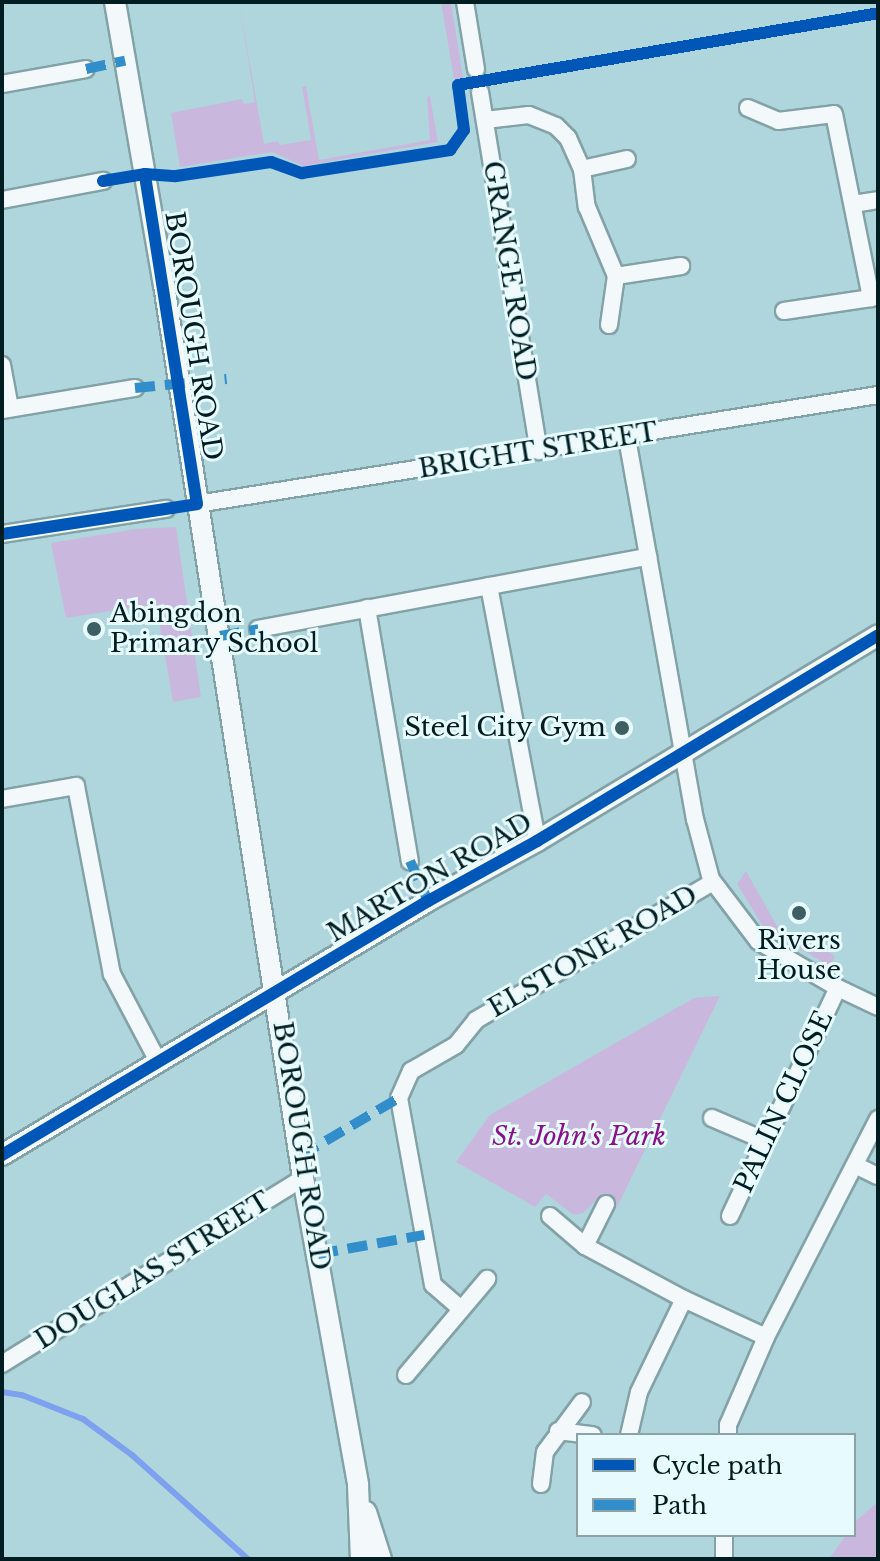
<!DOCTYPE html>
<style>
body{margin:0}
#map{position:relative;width:880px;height:1561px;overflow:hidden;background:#afd6dc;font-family:"Libre Baskerville",serif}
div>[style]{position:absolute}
.green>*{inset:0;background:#cab7dd}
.stream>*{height:6px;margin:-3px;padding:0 3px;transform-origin:3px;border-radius:3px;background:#7da1ef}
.roads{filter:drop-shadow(2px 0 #83a2a7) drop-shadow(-2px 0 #83a2a7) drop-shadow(0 2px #83a2a7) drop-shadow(0 -2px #83a2a7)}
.minor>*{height:16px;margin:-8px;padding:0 8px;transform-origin:8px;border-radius:8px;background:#f3f9fa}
.tertiary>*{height:20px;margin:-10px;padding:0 10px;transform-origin:10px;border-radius:10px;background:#f3f9fa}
.quiet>*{height:10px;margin-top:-5px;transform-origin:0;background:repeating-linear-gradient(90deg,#328dcb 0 20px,transparent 0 30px)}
.cycleway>*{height:12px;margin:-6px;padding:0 6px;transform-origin:6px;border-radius:6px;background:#0057b8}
.dots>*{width:22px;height:22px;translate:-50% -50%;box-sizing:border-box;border:4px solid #e7fbff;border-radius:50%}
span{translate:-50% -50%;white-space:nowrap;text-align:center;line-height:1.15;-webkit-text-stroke:6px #e7fbff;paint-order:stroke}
.street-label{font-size:26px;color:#001d21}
.poi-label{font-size:26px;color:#001d21}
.left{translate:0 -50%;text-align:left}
.right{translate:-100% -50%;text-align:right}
.park-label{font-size:26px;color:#8b118a;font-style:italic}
.frame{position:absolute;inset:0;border:4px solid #001d21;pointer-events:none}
.legend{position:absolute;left:576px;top:1433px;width:280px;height:104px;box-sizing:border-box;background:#e7fbff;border:2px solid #8ba2a6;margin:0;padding:10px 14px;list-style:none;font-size:24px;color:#001d21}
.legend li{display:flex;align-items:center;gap:16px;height:40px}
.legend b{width:40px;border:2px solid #8ba2a6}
</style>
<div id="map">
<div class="green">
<div style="clip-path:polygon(239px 2px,264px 144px,278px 141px,280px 145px,311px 140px,302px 87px,306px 86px,319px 160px,430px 140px,427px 97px,430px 96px,438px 142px,304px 166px,272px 152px,180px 167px,171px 113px,242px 99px,244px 104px,255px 102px)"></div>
<div style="clip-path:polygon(441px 2px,451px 2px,463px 78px,454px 79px)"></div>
<div style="clip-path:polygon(176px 527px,201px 697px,173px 702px,156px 604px,66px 618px,51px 543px,136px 529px)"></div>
<div style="clip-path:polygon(746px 871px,777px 926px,835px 956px,830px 966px,764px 928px,737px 884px)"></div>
<div style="clip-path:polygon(720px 996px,617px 1207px,598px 1198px,583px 1213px,574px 1215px,546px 1194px,535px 1207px,456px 1162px,490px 1115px,694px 998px)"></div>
<div style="clip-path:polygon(875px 1504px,878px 1506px,876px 1559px,829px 1559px,846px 1535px,854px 1535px,856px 1521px)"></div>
</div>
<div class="stream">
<div style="left:2px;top:1392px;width:20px;rotate:9deg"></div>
<div style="left:22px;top:1395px;width:66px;rotate:21.5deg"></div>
<div style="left:83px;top:1419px;width:61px;rotate:36.3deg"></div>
<div style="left:132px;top:1455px;width:156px;rotate:41.9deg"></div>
</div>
<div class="roads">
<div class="minor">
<div style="left:465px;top:2px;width:68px;rotate:80.7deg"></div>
<div style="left:2px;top:84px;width:85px;rotate:-10.1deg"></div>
<div style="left:480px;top:92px;width:364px;rotate:80.7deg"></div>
<div style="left:748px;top:108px;width:33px;rotate:23deg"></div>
<div style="left:778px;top:121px;width:56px;rotate:-7.1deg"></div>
<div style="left:834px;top:114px;width:188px;rotate:78.6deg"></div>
<div style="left:871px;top:298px;width:88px;rotate:171.5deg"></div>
<div style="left:485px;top:120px;width:44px;rotate:-6.5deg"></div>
<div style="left:529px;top:115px;width:29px;rotate:22deg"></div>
<div style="left:556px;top:126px;width:17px;rotate:45deg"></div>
<div style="left:568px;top:138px;width:34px;rotate:66deg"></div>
<div style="left:582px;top:169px;width:38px;rotate:83deg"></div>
<div style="left:587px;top:207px;width:75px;rotate:67.2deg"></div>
<div style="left:616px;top:276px;width:66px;rotate:-8.7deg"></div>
<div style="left:582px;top:169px;width:46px;rotate:-12.5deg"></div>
<div style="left:2px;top:200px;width:103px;rotate:-10.7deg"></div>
<div style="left:853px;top:204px;width:25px;rotate:-9deg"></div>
<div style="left:609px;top:325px;width:49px;rotate:-81.9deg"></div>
<div style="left:2px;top:365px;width:44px;rotate:79.5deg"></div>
<div style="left:2px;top:410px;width:135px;rotate:-9.4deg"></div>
<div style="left:627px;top:438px;width:387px;rotate:79.9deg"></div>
<div style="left:695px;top:819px;width:62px;rotate:75.1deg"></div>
<div style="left:711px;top:879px;width:78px;rotate:52.8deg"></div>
<div style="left:758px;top:941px;width:93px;rotate:30.4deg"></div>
<div style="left:838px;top:988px;width:44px;rotate:25.4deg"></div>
<div style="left:197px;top:504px;width:690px;rotate:-9.09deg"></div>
<div style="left:2px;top:534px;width:166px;rotate:-8.7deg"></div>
<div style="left:489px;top:586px;width:259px;rotate:79.3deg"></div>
<div style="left:367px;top:608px;width:257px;rotate:80.4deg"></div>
<div style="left:258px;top:629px;width:397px;rotate:-10.5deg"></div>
<div style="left:2px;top:799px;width:75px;rotate:-10deg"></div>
<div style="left:76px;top:786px;width:191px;rotate:79.2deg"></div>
<div style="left:112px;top:974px;width:101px;rotate:62.2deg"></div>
<div style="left:712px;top:1118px;width:59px;rotate:23.1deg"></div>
<div style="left:855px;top:1165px;width:25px;rotate:26deg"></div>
<div style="left:550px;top:1216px;width:46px;rotate:40.6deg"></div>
<div style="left:585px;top:1246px;width:112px;rotate:28.2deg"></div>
<div style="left:684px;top:1299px;width:90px;rotate:24.9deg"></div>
<div style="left:730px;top:1216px;width:252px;rotate:-64.7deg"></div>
<div style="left:585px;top:1246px;width:47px;rotate:-63.4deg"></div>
<div style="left:461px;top:1309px;width:37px;rotate:-139deg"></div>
<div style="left:433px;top:1285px;width:190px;rotate:-100.3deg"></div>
<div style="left:399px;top:1098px;width:30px;rotate:-66deg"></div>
<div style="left:411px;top:1071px;width:52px;rotate:-30deg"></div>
<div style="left:456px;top:1045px;width:32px;rotate:-51deg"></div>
<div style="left:476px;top:1020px;width:274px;rotate:-30.2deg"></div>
<div style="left:2px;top:1364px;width:354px;rotate:-31.7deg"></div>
<div style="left:406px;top:1375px;width:126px;rotate:-49.8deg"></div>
<div style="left:558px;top:1431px;width:35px;rotate:7deg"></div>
<div style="left:629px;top:1435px;width:44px;rotate:-76.9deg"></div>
<div style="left:639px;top:1392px;width:103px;rotate:-64.2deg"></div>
<div style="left:728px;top:1435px;width:10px;rotate:-90deg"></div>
<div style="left:728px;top:1425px;width:96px;rotate:-66.6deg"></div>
<div style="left:766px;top:1337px;width:245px;rotate:-62.8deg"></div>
<div style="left:541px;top:1484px;width:32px;rotate:-83deg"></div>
<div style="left:545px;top:1452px;width:62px;rotate:-53.5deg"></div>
<div style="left:724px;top:1559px;width:24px;rotate:-90deg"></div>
</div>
<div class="tertiary">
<div style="left:115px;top:2px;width:287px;rotate:80.2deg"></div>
<div style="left:164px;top:285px;width:904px;rotate:81.15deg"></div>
<div style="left:303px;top:1178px;width:312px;rotate:79.8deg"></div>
<div style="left:358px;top:1485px;width:74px;rotate:87.7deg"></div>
<div style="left:2px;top:1155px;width:496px;rotate:-30.8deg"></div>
<div style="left:428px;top:901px;width:124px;rotate:-28.8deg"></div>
<div style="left:537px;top:841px;width:398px;rotate:-31.1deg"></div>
<div style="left:366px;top:1512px;width:49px;rotate:72.3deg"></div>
</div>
</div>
<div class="quiet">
<div style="left:86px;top:69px;width:40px;rotate:-12deg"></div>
<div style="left:135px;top:388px;width:92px;rotate:-5.6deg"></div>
<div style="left:220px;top:636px;width:39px;rotate:-10deg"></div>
<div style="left:410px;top:861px;width:44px;rotate:65.8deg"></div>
<div style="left:300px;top:1156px;width:115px;rotate:-30.4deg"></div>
<div style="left:318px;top:1254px;width:108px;rotate:-10.2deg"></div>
</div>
<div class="cycleway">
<div style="left:103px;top:181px;width:43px;rotate:-9.5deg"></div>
<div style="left:145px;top:174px;width:31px;rotate:4deg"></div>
<div style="left:176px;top:176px;width:96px;rotate:-8.4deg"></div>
<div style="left:271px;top:162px;width:33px;rotate:20deg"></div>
<div style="left:302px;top:173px;width:150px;rotate:-8.8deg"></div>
<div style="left:450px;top:150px;width:24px;rotate:-55deg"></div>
<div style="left:464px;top:130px;width:45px;rotate:-97.6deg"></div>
<div style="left:458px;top:85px;width:426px;rotate:-9.7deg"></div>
<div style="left:2px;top:534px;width:197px;rotate:-8.7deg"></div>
<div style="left:197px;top:504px;width:334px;rotate:-99deg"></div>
<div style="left:2px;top:1155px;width:496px;rotate:-30.8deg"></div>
<div style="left:428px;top:901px;width:124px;rotate:-28.8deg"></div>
<div style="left:537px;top:841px;width:398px;rotate:-31.1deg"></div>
</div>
<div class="dots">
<div style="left:94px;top:629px;background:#3d5e62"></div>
<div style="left:622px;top:728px;background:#3d5e62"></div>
<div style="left:799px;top:913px;background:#3d5e62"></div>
</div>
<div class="street-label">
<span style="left:509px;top:271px;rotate:81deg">GRANGE ROAD</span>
<span style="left:193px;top:336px;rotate:81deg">BOROUGH ROAD</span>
<span style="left:538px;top:451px;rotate:-9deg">BRIGHT STREET</span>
<span style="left:430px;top:878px;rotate:-30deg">MARTON ROAD</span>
<span style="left:593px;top:952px;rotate:-30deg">ELSTONE ROAD</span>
<span style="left:784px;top:1102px;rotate:-65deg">PALIN CLOSE</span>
<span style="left:301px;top:1146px;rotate:81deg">BOROUGH ROAD</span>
<span style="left:153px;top:1271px;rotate:-32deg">DOUGLAS STREET</span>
</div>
<div class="poi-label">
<span class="left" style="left:110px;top:629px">Abingdon<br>Primary School</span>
<span class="right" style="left:606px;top:728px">Steel City Gym</span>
<span style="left:799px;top:956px">Rivers<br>House</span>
</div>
<div class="park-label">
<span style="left:579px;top:1137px">St. John's Park</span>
</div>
<div class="frame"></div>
<ul class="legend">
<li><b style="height:10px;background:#0057b8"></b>Cycle path</li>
<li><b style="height:10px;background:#328dcb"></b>Path</li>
</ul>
</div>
